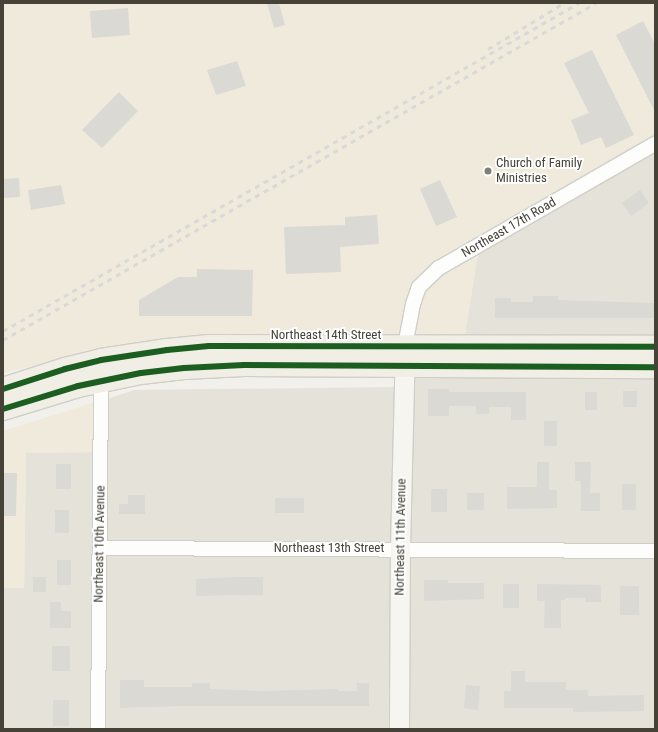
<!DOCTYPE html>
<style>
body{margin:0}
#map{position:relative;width:658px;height:732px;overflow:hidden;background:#f1f0eb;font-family:"Roboto Condensed",sans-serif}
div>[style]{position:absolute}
.residential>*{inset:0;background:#e5e2da}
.commercial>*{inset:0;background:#efeadc}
.building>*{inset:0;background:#dbd9d4}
.roads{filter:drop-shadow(1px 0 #cfcec9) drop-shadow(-1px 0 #cfcec9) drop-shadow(0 1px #cfcec9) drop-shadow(0 -1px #cfcec9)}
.street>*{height:14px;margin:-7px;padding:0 7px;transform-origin:7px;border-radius:7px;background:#fdfdfc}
.secondary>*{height:19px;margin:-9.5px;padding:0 9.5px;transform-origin:9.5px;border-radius:9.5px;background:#f6f5f0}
.primary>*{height:22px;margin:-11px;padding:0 11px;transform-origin:11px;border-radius:11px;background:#f0eee5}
.rail>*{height:3px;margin-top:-1.5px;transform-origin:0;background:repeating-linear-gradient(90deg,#d9d9d8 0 5px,transparent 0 10px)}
.cycleway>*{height:6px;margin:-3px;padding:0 3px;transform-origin:3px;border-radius:3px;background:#1b5e20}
.dots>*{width:11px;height:11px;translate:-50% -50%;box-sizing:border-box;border:2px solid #fff;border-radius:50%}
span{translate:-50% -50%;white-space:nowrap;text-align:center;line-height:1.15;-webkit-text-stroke:3.5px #fff;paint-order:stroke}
.poi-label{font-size:13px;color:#464238}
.left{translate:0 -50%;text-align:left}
.street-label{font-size:13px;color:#464238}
.frame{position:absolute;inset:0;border:4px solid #464238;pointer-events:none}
</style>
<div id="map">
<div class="residential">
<div style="clip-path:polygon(655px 152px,655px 341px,464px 340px,478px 253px)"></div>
<div style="clip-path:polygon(423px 372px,655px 373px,655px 544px,406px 542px,410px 382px)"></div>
<div style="clip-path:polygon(398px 387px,395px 542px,106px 541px,107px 399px,134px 390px)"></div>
<div style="clip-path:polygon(95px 452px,92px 729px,3px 729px,3px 588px,24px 588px,26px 453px)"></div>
<div style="clip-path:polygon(106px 554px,394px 555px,393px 729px,104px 729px)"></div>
<div style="clip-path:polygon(406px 555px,655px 558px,655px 729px,405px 729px)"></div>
</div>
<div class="commercial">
<div style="clip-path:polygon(3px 3px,655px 3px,655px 137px,481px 235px,480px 237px,436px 262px,400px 339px,141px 342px,3px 373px)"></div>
<div style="clip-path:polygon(478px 253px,464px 340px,412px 340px,418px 306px,424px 291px,442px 274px)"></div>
<div style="clip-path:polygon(95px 402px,95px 452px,26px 453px,24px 588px,3px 588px,3px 431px)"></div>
</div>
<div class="building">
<div style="clip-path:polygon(267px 3px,279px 3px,285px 25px,274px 28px)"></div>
<div style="clip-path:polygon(128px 8px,130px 35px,92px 38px,90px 11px)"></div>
<div style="clip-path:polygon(643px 21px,655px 44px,655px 112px,616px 35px)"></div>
<div style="clip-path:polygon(592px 50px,634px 135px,606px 148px,601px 137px,581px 145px,571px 120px,589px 113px,564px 63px)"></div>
<div style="clip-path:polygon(237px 61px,246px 86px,216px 95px,207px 70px)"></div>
<div style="clip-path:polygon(119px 92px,138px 111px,102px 148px,82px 130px)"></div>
<div style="clip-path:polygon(19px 178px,20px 197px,3px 198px,3px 179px)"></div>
<div style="clip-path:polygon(440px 180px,457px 217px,436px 226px,420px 189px)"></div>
<div style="clip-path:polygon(61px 185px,65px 204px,31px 210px,28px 190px)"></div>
<div style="clip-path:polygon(640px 190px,649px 203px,631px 216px,622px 203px)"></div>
<div style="clip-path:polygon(377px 215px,379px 244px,340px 247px,341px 272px,286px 274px,284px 227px,345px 225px,345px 217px)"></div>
<div style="clip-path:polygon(197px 269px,253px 270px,252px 316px,139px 316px,139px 300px,178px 277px,197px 277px)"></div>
<div style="clip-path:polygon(533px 296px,558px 296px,558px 300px,655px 303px,655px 318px,495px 318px,495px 298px,511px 298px,511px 302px,533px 302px)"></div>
<div style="clip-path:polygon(428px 389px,449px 389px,449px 392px,526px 392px,526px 420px,511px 420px,511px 407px,489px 407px,489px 414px,476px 414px,476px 406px,449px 406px,449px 416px,428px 416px)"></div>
<div style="clip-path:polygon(623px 391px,637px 391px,637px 407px,623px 407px)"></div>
<div style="clip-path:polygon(585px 392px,597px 392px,597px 410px,585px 410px)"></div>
<div style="clip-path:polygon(544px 421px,557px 421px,557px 446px,544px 446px)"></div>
<div style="clip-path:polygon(537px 462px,549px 462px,549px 490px,557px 490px,557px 508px,507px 509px,507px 487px,537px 487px)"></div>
<div style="clip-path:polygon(575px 462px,591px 462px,590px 493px,600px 493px,600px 511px,581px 511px,581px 481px,575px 481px)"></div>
<div style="clip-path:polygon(56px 464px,71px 464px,71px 489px,56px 489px)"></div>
<div style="clip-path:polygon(3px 473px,17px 473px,16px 516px,3px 516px)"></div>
<div style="clip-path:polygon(622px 484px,636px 484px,636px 510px,622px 510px)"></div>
<div style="clip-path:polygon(431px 489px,447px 489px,447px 512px,431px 512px)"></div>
<div style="clip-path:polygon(467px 493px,484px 493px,484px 510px,467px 510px)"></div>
<div style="clip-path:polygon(128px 495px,145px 495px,145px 514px,119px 514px,119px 504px,128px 504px)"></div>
<div style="clip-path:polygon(275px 498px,304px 498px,304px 513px,275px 513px)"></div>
<div style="clip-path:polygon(55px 510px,69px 510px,69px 533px,55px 533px)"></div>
<div style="clip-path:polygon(57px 560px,71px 560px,71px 585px,57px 585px)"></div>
<div style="clip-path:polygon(33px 577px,46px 577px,46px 592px,33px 592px)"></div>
<div style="clip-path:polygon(234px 577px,263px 577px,263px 595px,196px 596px,196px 579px)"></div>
<div style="clip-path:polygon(424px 580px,448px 580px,448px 583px,484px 583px,484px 599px,424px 601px)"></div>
<div style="clip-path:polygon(503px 584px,519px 584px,519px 608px,503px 608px)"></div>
<div style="clip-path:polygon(537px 584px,601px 585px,601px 602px,585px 602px,585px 598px,565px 598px,565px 600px,561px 600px,561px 628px,544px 628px,545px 601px,537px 601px)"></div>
<div style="clip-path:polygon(620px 586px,639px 586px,639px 615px,620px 615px)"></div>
<div style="clip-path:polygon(50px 602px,61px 602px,61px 611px,71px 611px,71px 628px,50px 628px)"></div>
<div style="clip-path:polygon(52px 646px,70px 646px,70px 671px,52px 671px)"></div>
<div style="clip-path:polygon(511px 671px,525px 671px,525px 682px,566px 682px,566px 690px,588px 690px,588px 696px,644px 695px,644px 711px,573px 712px,573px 708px,504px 708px,504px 691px,511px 691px)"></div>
<div style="clip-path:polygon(120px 680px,144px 680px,144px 687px,192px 687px,192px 683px,210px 683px,210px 689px,260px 691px,338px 689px,338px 691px,357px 691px,357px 683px,369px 683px,369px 706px,183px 706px,120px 708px)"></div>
<div style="clip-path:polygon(466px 685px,480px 686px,478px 710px,464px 708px)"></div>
<div style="clip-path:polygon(53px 700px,69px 700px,69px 726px,53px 726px)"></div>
</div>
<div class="roads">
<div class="street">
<div style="left:405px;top:346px;width:43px;rotate:-79.2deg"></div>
<div style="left:413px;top:304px;width:18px;rotate:-71deg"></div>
<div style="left:419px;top:287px;width:28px;rotate:-44deg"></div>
<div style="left:439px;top:268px;width:249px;rotate:-29.9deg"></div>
<div style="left:100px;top:548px;width:555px;rotate:0.31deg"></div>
<div style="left:98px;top:729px;width:356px;rotate:-89.5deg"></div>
</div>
<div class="secondary">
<div style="left:399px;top:729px;width:181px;rotate:-89.7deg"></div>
<div style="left:400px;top:548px;width:198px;rotate:-88.6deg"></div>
</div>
<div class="primary">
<div style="left:3px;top:389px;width:65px;rotate:-17.9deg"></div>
<div style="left:65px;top:369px;width:37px;rotate:-14deg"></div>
<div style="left:101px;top:360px;width:67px;rotate:-8.6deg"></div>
<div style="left:167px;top:350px;width:42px;rotate:-5.4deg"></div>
<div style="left:209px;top:346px;width:446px;rotate:0.1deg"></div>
<div style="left:3px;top:409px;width:78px;rotate:-17deg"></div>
<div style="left:78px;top:386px;width:64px;rotate:-11.7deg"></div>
<div style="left:141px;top:373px;width:43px;rotate:-6.6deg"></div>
<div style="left:184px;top:368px;width:60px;rotate:-2.9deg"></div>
<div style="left:244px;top:365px;width:411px;rotate:0.3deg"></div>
</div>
</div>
<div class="rail">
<div style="left:488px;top:49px;width:89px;rotate:-31.2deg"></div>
<div style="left:3px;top:331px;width:663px;rotate:-29.66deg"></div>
<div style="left:3px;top:340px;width:682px;rotate:-29.61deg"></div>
</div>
<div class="cycleway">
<div style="left:3px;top:389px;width:65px;rotate:-17.9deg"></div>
<div style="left:65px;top:369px;width:37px;rotate:-14deg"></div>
<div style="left:101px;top:360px;width:67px;rotate:-8.6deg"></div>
<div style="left:167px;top:350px;width:42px;rotate:-5.4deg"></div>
<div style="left:209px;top:346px;width:446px;rotate:0.1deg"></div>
<div style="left:3px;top:409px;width:78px;rotate:-17deg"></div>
<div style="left:78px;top:386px;width:64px;rotate:-11.7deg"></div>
<div style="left:141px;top:373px;width:43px;rotate:-6.6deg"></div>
<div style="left:184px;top:368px;width:60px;rotate:-2.9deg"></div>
<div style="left:244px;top:365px;width:411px;rotate:0.3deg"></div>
</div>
<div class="dots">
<div style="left:488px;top:171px;background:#827f77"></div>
</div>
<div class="poi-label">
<span class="left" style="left:496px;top:171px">Church of Family<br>Ministries</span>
</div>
<div class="street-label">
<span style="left:509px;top:228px;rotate:-30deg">Northeast 17th Road</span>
<span style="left:326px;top:335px">Northeast 14th Street</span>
<span style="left:401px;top:537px;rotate:-89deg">Northeast 11th Avenue</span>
<span style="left:100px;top:544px;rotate:-89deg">Northeast 10th Avenue</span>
<span style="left:329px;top:548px">Northeast 13th Street</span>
</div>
<div class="frame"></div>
</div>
